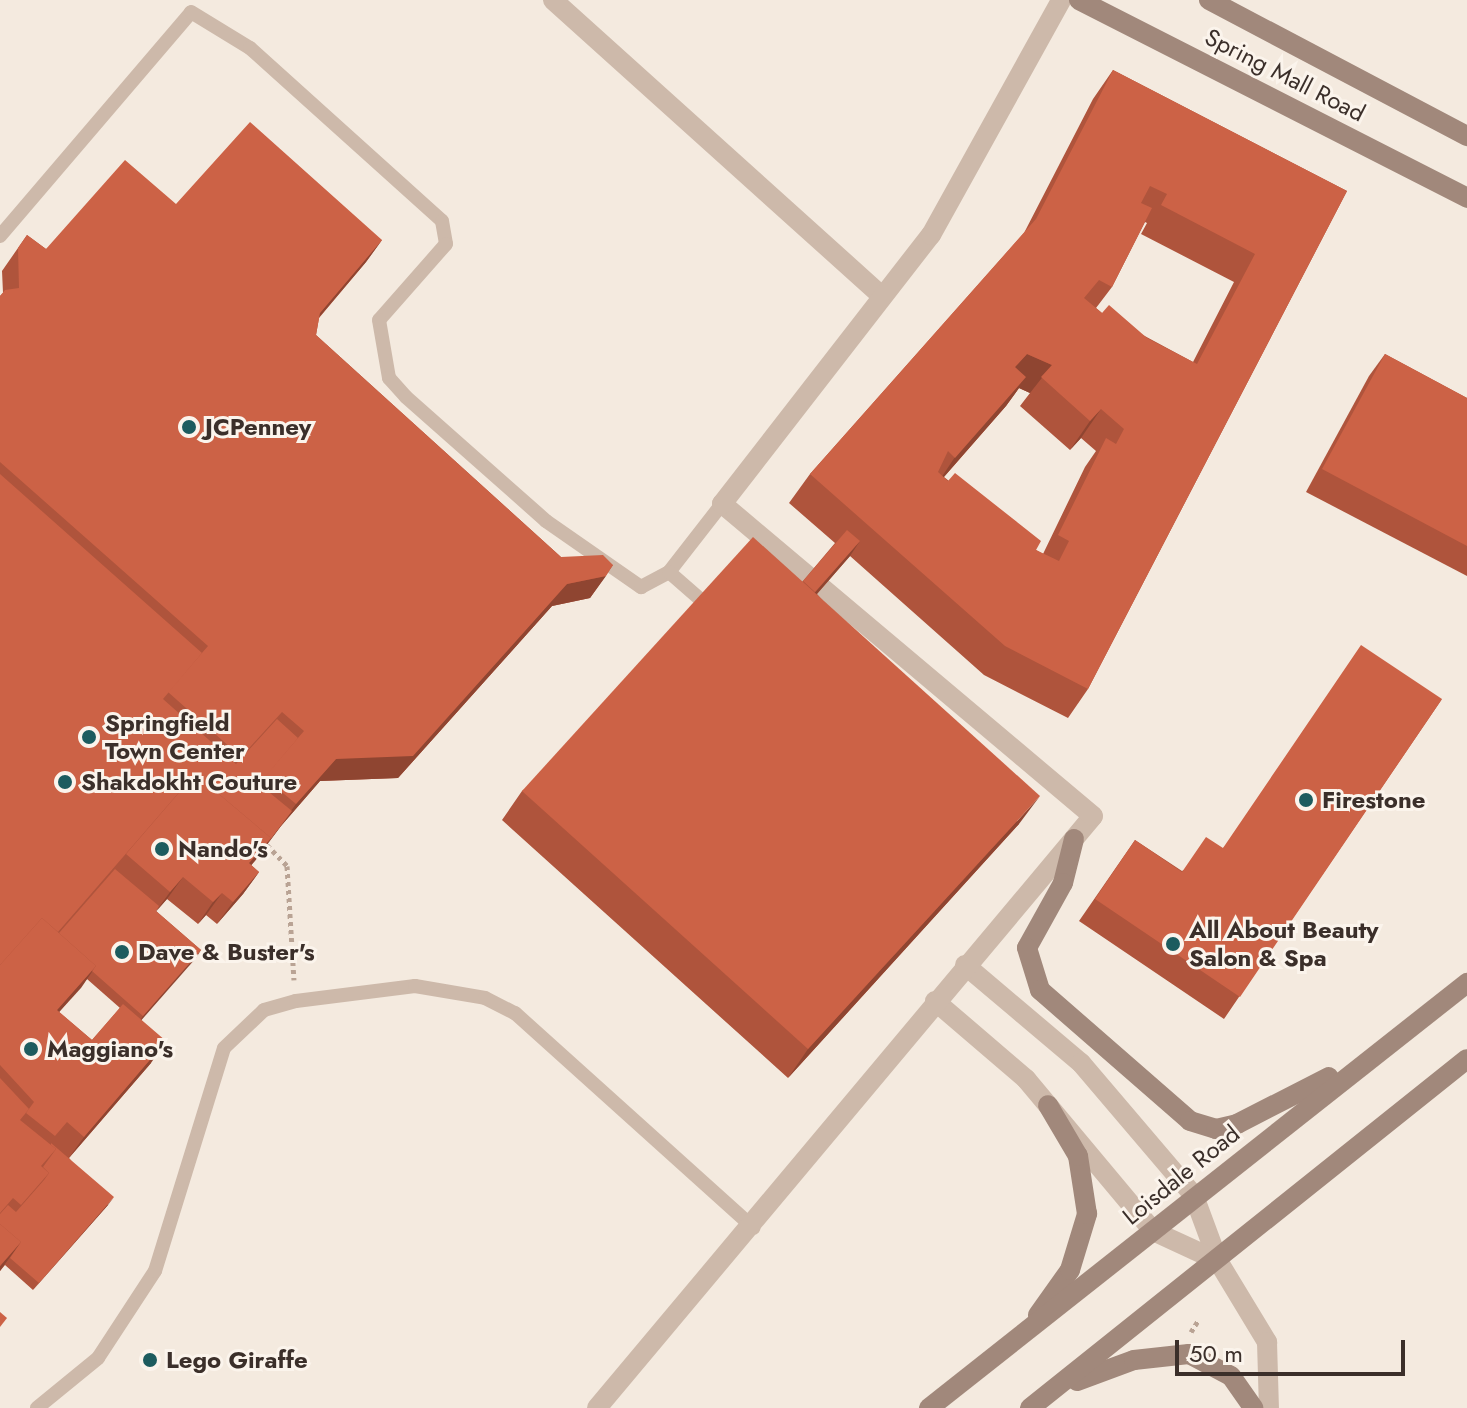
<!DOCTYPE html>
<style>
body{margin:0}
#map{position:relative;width:1467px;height:1408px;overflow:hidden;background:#f4eadf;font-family:Jost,sans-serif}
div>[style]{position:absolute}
.path>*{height:5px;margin-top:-2.5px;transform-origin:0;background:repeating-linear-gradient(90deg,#b9a394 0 4px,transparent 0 8px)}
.lane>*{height:14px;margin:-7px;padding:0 7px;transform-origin:7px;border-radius:7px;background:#cdb9aa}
.street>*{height:20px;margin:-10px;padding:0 10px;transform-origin:10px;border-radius:10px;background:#cdb9aa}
.secondary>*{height:20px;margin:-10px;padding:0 10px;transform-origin:10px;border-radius:10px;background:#a1887b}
.wall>*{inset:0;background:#af543c}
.shaded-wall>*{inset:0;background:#8f4531}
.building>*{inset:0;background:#cc6246}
.dots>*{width:22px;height:22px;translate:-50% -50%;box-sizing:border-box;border:4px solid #fbf4ec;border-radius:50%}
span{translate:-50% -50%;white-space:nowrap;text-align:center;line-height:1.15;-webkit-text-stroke:6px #fbf4ec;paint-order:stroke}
.street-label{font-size:24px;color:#3b2f2a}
.poi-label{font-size:24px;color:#3b2f2a;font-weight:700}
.left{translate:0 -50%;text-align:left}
.scale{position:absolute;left:1175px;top:1340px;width:230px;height:36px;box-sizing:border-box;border:4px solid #3b2f2a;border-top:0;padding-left:10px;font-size:24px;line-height:28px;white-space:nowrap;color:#3b2f2a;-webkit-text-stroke:6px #fbf4ec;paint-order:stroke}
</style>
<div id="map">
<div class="path">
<div style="left:267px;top:845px;width:29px;rotate:46deg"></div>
<div style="left:287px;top:866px;width:114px;rotate:86.5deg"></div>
<div style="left:1191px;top:1332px;width:15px;rotate:-58deg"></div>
</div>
<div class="lane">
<div style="left:0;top:236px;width:294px;rotate:-49.5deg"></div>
<div style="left:191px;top:12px;width:69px;rotate:31.4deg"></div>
<div style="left:250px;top:48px;width:258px;rotate:42deg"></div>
<div style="left:442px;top:221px;width:23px;rotate:80deg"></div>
<div style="left:446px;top:244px;width:101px;rotate:131.4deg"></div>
<div style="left:379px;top:320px;width:59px;rotate:80.2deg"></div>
<div style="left:389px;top:378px;width:25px;rotate:48deg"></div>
<div style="left:406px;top:397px;width:187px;rotate:41.5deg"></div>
<div style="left:546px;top:521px;width:116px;rotate:34.8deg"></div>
<div style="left:641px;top:587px;width:32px;rotate:-28deg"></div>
<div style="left:669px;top:572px;width:86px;rotate:-52.1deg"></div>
<div style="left:669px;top:572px;width:43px;rotate:41.2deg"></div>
<div style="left:37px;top:1408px;width:79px;rotate:-39.3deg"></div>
<div style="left:98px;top:1358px;width:104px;rotate:-56.8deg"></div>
<div style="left:155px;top:1271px;width:233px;rotate:-72.8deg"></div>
<div style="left:224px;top:1048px;width:55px;rotate:-43.5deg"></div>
<div style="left:264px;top:1010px;width:33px;rotate:-16deg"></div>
<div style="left:296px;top:1001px;width:120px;rotate:-7.2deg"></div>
<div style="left:415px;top:986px;width:71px;rotate:9.7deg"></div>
<div style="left:485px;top:998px;width:34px;rotate:27deg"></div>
<div style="left:515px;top:1013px;width:321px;rotate:42deg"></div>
</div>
<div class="street">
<div style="left:553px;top:0;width:441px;rotate:42deg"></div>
<div style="left:965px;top:965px;width:152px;rotate:40.2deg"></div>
<div style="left:1081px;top:1063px;width:175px;rotate:49.6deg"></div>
<div style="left:1194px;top:1196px;width:69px;rotate:69.7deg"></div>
<div style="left:1218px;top:1261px;width:95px;rotate:58.8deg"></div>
<div style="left:1267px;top:1342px;width:66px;rotate:88.3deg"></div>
<div style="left:935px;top:1001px;width:120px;rotate:40.6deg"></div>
<div style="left:1026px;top:1079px;width:198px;rotate:50.1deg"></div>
<div style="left:1153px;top:1231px;width:72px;rotate:24.8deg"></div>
<div style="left:597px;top:1408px;width:772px;rotate:-50.04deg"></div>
<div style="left:1093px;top:816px;width:485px;rotate:-139.9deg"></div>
<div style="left:722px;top:504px;width:341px;rotate:-52.2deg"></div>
<div style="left:931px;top:235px;width:269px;rotate:-61deg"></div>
</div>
<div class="secondary">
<div style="left:1079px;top:0;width:436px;rotate:27deg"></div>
<div style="left:1209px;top:0;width:292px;rotate:27.8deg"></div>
<div style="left:1074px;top:839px;width:45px;rotate:104deg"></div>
<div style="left:1063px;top:883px;width:74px;rotate:119deg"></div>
<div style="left:1027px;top:948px;width:44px;rotate:72.8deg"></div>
<div style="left:1040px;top:990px;width:199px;rotate:41.1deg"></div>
<div style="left:1190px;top:1121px;width:27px;rotate:17deg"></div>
<div style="left:1216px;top:1129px;width:22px;rotate:-13deg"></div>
<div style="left:1237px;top:1124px;width:103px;rotate:-27.1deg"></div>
<div style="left:1038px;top:1315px;width:55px;rotate:-54.6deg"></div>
<div style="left:1070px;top:1270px;width:59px;rotate:-73.1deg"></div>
<div style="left:1087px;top:1214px;width:59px;rotate:-98.8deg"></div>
<div style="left:1078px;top:1156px;width:59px;rotate:-120.5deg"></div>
<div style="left:1077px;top:1381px;width:61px;rotate:-20.2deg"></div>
<div style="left:1134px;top:1360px;width:55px;rotate:-6.2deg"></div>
<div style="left:1189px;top:1354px;width:47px;rotate:27.6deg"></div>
<div style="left:1231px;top:1376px;width:39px;rotate:55deg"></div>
<div style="left:929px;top:1408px;width:686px;rotate:-38.31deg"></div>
<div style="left:1030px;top:1408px;width:559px;rotate:-38.61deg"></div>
</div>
<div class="wall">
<div style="clip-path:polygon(evenodd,1113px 70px,1347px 191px,1088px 689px,1068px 718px,984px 675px,850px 556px,817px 594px,1019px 824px,788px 1078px,502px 820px,522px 791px,803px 581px,835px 543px,789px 503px,810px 474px,1024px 233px,1093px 99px,1113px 70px,1145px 222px,1147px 223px,1141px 234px,1234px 282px,1193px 362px,1102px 313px,1096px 308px,1112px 287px,1145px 222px,1113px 70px,1019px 388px,1030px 393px,1020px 406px,1070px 450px,1081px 438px,1096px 451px,1085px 467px,1043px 554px,1036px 550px,944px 477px,1006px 406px,1019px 388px)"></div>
<div style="clip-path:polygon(evenodd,176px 204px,382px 240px,366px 262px,319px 318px,316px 335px,561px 557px,613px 565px,590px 598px,552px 606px,398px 778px,320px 781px,281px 826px,251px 865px,259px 872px,243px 894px,217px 924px,206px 915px,198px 924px,167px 899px,156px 911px,201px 950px,141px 1020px,151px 1063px,69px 1158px,108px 1205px,33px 1290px,5px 1265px,0 1271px,0 296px,3px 293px,2px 271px,27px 235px,46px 249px,176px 204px,87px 979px,120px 1008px,92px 1040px,59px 1012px,87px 979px)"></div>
<div style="clip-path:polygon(1385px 354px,1467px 398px,1467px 576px,1306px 492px,1369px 376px)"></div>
<div style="clip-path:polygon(1442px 699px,1224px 1019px,1079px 921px,1135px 840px,1182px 871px,1223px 848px)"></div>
</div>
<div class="shaded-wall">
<div style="clip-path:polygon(382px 240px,366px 262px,304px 335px,320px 313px)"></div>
<div style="clip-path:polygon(1027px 354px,1052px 365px,1030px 393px,1019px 388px,1006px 406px,935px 487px,1015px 367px)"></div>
<div style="clip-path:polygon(1101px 409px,1081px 438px,1070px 450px,1090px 421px)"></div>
<div style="clip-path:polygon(860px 541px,850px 556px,794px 620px,804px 605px)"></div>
<div style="clip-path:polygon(606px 576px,590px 598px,552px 606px,398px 778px,320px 781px,281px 826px,255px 861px,233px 886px,249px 863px,271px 838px,266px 845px,296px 804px,336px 759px,567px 584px)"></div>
<div style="clip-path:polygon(1040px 796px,1019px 824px,788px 1078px,808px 1049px)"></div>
<div style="clip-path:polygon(259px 872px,243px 894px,217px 924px,233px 902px)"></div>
<div style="clip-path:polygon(183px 877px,167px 899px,154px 914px,170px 892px)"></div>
<div style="clip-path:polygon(222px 893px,206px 915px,198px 924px,213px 902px)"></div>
<div style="clip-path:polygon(201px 950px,196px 958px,138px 1024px,143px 1016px)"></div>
<div style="clip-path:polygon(96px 966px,81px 988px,41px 1032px,57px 1010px)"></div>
<div style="clip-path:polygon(166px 1041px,151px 1063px,68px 1159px,84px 1137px)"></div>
<div style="clip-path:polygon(114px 1197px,108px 1205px,33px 1290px,39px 1283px)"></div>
<div style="clip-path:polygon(21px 1242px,5px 1264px,0 1271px,0 1266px)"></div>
</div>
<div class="building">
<div style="clip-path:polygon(evenodd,1113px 70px,1347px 191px,1088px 689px,1005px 646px,810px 474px,1036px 219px,1113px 70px,1150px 186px,1167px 194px,1161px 205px,1255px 254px,1197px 364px,1147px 338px,1109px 305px,1102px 313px,1084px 298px,1099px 280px,1112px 287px,1152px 208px,1141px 203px,1150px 186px,1113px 70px,1027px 354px,1052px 365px,1041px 377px,1090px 421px,1101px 409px,1124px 429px,1116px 444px,1106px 438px,1058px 535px,1069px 541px,1059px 561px,1036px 550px,1041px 541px,955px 473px,948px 481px,938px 472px,948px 451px,955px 458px,1026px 377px,1015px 367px,1027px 354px)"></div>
<div style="clip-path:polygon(250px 122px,382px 240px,320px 313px,316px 335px,561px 557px,603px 555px,613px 565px,606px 576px,567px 584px,413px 756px,336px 759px,296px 804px,264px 777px,304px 731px,282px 712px,241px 757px,168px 692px,208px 646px,0 462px,0 296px,5px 290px,19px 288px,18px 248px,27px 235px,46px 249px,125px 160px,176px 204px)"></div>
<div style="clip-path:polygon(1385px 354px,1467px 398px,1467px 546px,1322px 469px)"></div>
<div style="clip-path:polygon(0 474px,202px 653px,163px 699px,236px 764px,277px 719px,298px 738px,259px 784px,292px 811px,266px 845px,271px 838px,195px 774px,58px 932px,42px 918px,0 965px)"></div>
<div style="clip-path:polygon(847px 530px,860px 541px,815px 592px,803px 581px)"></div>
<div style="clip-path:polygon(753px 537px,1040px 796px,808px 1049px,522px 791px)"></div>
<div style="clip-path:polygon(1361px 645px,1442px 699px,1240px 997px,1095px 899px,1135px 840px,1182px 872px,1206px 837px,1223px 848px)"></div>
<div style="clip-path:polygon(195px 774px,271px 838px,249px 863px,259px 872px,233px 902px,222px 893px,213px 902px,183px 877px,170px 892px,126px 854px)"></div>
<div style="clip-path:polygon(115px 869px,159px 906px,156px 911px,201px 950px,143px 1016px,92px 971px,96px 966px,59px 933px)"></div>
<div style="clip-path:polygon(42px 918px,96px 966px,57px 1010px,92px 1040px,123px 1004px,166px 1041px,84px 1137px,67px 1122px,55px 1136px,26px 1113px,34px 1102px,0 1065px,0 965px)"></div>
<div style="clip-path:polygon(0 1078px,29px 1109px,20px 1120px,56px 1149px,41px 1166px,49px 1173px,21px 1205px,13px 1198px,0 1213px)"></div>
<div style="clip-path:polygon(51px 1143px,114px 1197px,39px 1283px,10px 1258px,21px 1242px,0 1224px,0 1214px,8px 1205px,16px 1212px,44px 1180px,49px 1173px,43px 1167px,56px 1149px,51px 1145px)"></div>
<div style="clip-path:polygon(0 1224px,21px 1242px,0 1266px)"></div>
<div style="clip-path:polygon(0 1312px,7px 1318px,0 1327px)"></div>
</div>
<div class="dots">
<div style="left:189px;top:427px;background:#1d5c5f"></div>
<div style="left:89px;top:737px;background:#1d5c5f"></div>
<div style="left:65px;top:782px;background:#1d5c5f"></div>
<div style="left:1306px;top:800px;background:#1d5c5f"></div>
<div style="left:162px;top:849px;background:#1d5c5f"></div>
<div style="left:1173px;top:944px;background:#1d5c5f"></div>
<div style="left:122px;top:952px;background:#1d5c5f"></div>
<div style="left:31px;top:1049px;background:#1d5c5f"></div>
<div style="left:150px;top:1360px;background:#1d5c5f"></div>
</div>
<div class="street-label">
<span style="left:1285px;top:75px;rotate:27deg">Spring Mall Road</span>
<span style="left:1181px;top:1175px;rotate:-39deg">Loisdale Road</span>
</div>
<div class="poi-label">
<span class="left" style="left:205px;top:427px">JCPenney</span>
<span class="left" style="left:105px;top:737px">Springfield<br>Town Center</span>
<span class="left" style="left:81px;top:782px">Shakdokht Couture</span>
<span class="left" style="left:1322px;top:800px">Firestone</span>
<span class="left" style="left:178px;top:849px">Nando's</span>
<span class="left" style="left:1189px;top:944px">All About Beauty<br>Salon &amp; Spa</span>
<span class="left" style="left:138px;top:952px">Dave &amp; Buster's</span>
<span class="left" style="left:47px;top:1049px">Maggiano's</span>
<span class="left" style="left:166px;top:1360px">Lego Giraffe</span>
</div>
<div class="scale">50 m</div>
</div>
